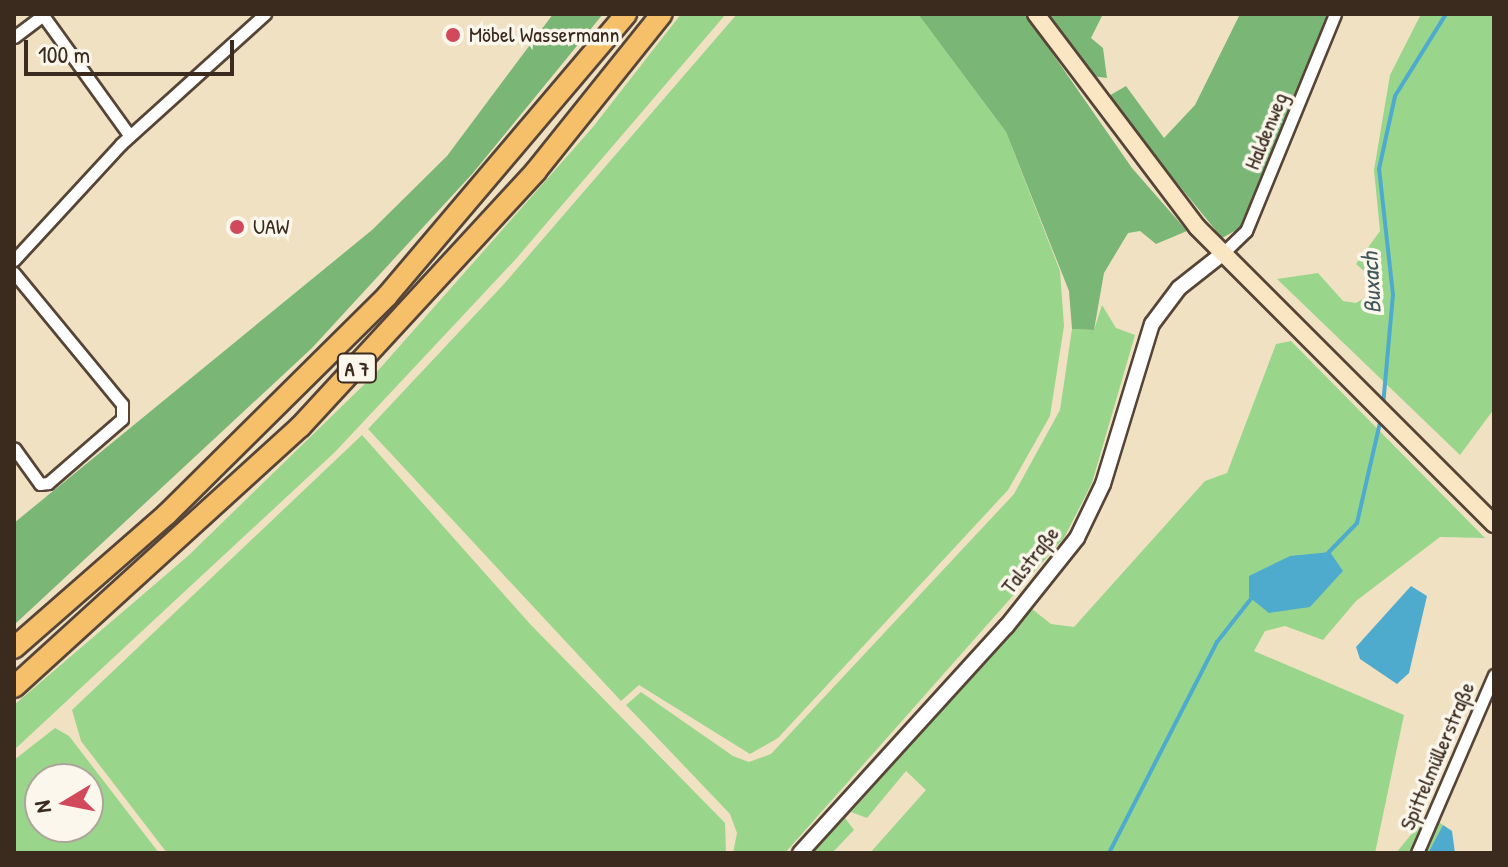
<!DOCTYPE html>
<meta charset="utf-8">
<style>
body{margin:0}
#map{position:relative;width:1508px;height:867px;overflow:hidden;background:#f1e1c3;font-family:"Patrick Hand",sans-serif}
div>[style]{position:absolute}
.green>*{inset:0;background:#99d68b}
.forest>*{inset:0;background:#7ab777}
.water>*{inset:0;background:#4fabcd}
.stream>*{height:4px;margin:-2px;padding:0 2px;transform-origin:2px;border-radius:2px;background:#4fabcd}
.roads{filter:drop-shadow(2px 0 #564537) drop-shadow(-2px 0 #564537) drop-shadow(0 2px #564537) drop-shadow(0 -2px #564537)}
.minor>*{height:11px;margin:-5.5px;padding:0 5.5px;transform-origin:5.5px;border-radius:5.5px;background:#fff}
.tertiary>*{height:14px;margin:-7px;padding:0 7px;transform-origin:7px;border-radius:7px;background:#fff}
.secondary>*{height:16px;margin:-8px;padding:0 8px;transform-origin:8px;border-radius:8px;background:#fbe6c4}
.motorway>*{height:20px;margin:-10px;padding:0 10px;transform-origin:10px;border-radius:10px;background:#f6c06b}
.dots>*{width:22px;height:22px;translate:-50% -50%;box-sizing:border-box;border:4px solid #fbf7ec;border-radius:50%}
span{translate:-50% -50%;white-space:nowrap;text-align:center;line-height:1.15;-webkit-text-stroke:7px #fbf7ec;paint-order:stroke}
.shield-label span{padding:2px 6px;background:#fbf7ec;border:2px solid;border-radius:6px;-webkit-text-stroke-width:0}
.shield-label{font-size:20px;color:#3b2a1e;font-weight:700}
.poi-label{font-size:22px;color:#3b2a1e}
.left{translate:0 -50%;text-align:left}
.street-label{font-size:22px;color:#3b2a1e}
.water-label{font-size:24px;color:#42575b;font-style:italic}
.frame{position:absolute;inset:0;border:16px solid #3b2a1e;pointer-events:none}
.north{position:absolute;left:24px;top:763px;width:80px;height:80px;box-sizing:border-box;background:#fbf7ec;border:2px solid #aea59a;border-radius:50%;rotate:260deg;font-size:22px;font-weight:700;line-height:32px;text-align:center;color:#3b2a1e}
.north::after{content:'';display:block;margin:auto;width:28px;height:36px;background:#d1495b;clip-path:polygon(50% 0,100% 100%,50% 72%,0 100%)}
.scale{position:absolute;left:24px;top:40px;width:210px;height:36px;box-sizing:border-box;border:4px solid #3b2a1e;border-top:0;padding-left:10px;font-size:24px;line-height:28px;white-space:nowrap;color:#3b2a1e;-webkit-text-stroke:6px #fbf7ec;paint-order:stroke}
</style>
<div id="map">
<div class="green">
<div style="clip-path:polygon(681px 14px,726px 14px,515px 260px,335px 452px,14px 750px,14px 705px,189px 555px,375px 374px,593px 127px)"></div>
<div style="clip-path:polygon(737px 14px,918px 14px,1006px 132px,1060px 271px,1064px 326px,1050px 416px,1008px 490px,778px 738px,750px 754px,639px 685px,621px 701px,368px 429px,504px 284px)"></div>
<div style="clip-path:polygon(1421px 14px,1494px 14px,1494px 409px,1460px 455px,1277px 279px,1318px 273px,1343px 301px,1356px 303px,1382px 287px,1356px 264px,1380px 231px,1374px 170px,1390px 75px)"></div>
<div style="clip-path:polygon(1102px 305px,1116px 328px,1135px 335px,1092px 483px,1064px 538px,785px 853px,733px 853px,737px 833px,730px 814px,626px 705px,641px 692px,733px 756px,749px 762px,771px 754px,1014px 494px,1060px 410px,1072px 329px,1094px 330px)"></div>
<div style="clip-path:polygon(1291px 341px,1485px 538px,1440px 537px,1356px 601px,1323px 640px,1285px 626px,1265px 631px,1254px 651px,1404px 715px,1375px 853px,870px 853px,926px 790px,906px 771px,867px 818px,851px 812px,1032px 609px,1051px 624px,1074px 627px,1205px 481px,1227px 473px,1276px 344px)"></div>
<div style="clip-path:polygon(362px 435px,531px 625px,725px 823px,726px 853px,167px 853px,81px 741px,72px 710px)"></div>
<div style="clip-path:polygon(evenodd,55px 728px,69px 736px,159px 853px,14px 853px,14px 760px,55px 728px,40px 779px,88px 779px,88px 827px,40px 827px,40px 779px)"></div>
<div style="clip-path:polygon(1428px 814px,1443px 825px,1428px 853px,1396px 853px)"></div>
<div style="clip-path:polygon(845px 818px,854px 830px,832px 853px,813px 853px)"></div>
</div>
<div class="forest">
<div style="clip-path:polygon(553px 14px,603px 14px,473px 173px,312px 348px,14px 625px,14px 523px,372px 230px,447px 156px)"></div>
<div style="clip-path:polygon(918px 14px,1025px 14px,1132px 168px,1187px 231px,1156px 244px,1140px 231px,1128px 233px,1104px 273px,1094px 330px,1072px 329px,1069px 291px,1006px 132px)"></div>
<div style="clip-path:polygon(1047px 14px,1103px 14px,1091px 38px,1103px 48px,1107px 78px,1091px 76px)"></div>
<div style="clip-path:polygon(1240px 14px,1329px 14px,1242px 227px,1222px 238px,1107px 97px,1126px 86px,1164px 138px,1195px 105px)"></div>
</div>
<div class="water">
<div style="clip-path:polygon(1330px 552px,1343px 571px,1310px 607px,1269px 613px,1249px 597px,1249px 576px,1290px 556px)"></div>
<div style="clip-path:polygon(1411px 586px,1427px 596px,1409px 673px,1397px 684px,1360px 659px,1356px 647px)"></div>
<div style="clip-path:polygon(1443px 825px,1452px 831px,1455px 853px,1428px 853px)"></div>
</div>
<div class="stream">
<div style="left:1383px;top:406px;width:111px;rotate:-84.9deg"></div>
<div style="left:1393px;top:295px;width:127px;rotate:-96.3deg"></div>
<div style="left:1379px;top:169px;width:75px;rotate:-77.6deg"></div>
<div style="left:1395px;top:96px;width:97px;rotate:-58.1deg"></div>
<div style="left:1327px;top:554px;width:43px;rotate:-45.9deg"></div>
<div style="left:1357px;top:523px;width:108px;rotate:-77.1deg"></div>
<div style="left:1109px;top:853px;width:237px;rotate:-62.9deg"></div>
<div style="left:1217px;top:642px;width:60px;rotate:-51.8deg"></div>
</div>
<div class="roads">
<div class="minor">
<div style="left:42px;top:14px;width:150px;rotate:54.2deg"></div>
<div style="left:14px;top:37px;width:36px;rotate:-37deg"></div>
<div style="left:1222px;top:254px;width:33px;rotate:-44deg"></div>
<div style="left:1246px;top:231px;width:235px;rotate:-67.7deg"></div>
<div style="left:14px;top:260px;width:158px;rotate:-47.3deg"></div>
<div style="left:121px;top:144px;width:194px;rotate:-42.1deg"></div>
<div style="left:14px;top:273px;width:170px;rotate:50.5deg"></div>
<div style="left:122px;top:404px;width:15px;rotate:90deg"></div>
<div style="left:122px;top:419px;width:98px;rotate:139.1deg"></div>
<div style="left:48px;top:483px;width:8px;rotate:173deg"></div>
<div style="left:40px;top:484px;width:44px;rotate:-125.8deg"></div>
<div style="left:1417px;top:853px;width:194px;rotate:-66.6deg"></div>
</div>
<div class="tertiary">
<div style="left:800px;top:853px;width:306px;rotate:-47.7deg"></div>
<div style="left:1006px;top:627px;width:114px;rotate:-51.4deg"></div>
<div style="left:1077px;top:538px;width:60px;rotate:-64.3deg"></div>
<div style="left:1103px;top:484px;width:167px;rotate:-73deg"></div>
<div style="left:1152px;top:324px;width:45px;rotate:-53.1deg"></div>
<div style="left:1179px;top:288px;width:55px;rotate:-38.3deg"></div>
</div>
<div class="secondary">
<div style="left:1036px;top:14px;width:267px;rotate:52.9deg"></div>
<div style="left:1197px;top:227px;width:420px;rotate:45deg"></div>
</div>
<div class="motorway">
<div style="left:14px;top:648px;width:203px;rotate:-41.2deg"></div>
<div style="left:167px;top:514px;width:310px;rotate:-44.7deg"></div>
<div style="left:387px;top:296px;width:370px;rotate:-49.7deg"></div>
<div style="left:14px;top:687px;width:387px;rotate:-42.3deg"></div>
<div style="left:300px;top:427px;width:348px;rotate:-47.3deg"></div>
<div style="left:536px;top:171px;width:201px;rotate:-51.3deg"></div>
</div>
</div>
<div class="dots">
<div style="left:453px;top:35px;background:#d1495b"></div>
<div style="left:237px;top:227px;background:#d1495b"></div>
</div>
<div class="shield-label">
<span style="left:357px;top:368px">A 7</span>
</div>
<div class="poi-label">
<span class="left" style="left:469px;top:35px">Möbel Wassermann</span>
<span class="left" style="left:253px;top:227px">UAW</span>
</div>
<div class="street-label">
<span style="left:1266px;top:131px;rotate:-68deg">Haldenweg</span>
<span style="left:1030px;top:560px;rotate:-52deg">Talstraße</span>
<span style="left:1437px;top:756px;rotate:-67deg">Spittelmüllerstraße</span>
</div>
<div class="water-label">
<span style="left:1371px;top:283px;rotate:-93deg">Buxach</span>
</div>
<div class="frame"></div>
<div class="north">N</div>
<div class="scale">100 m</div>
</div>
